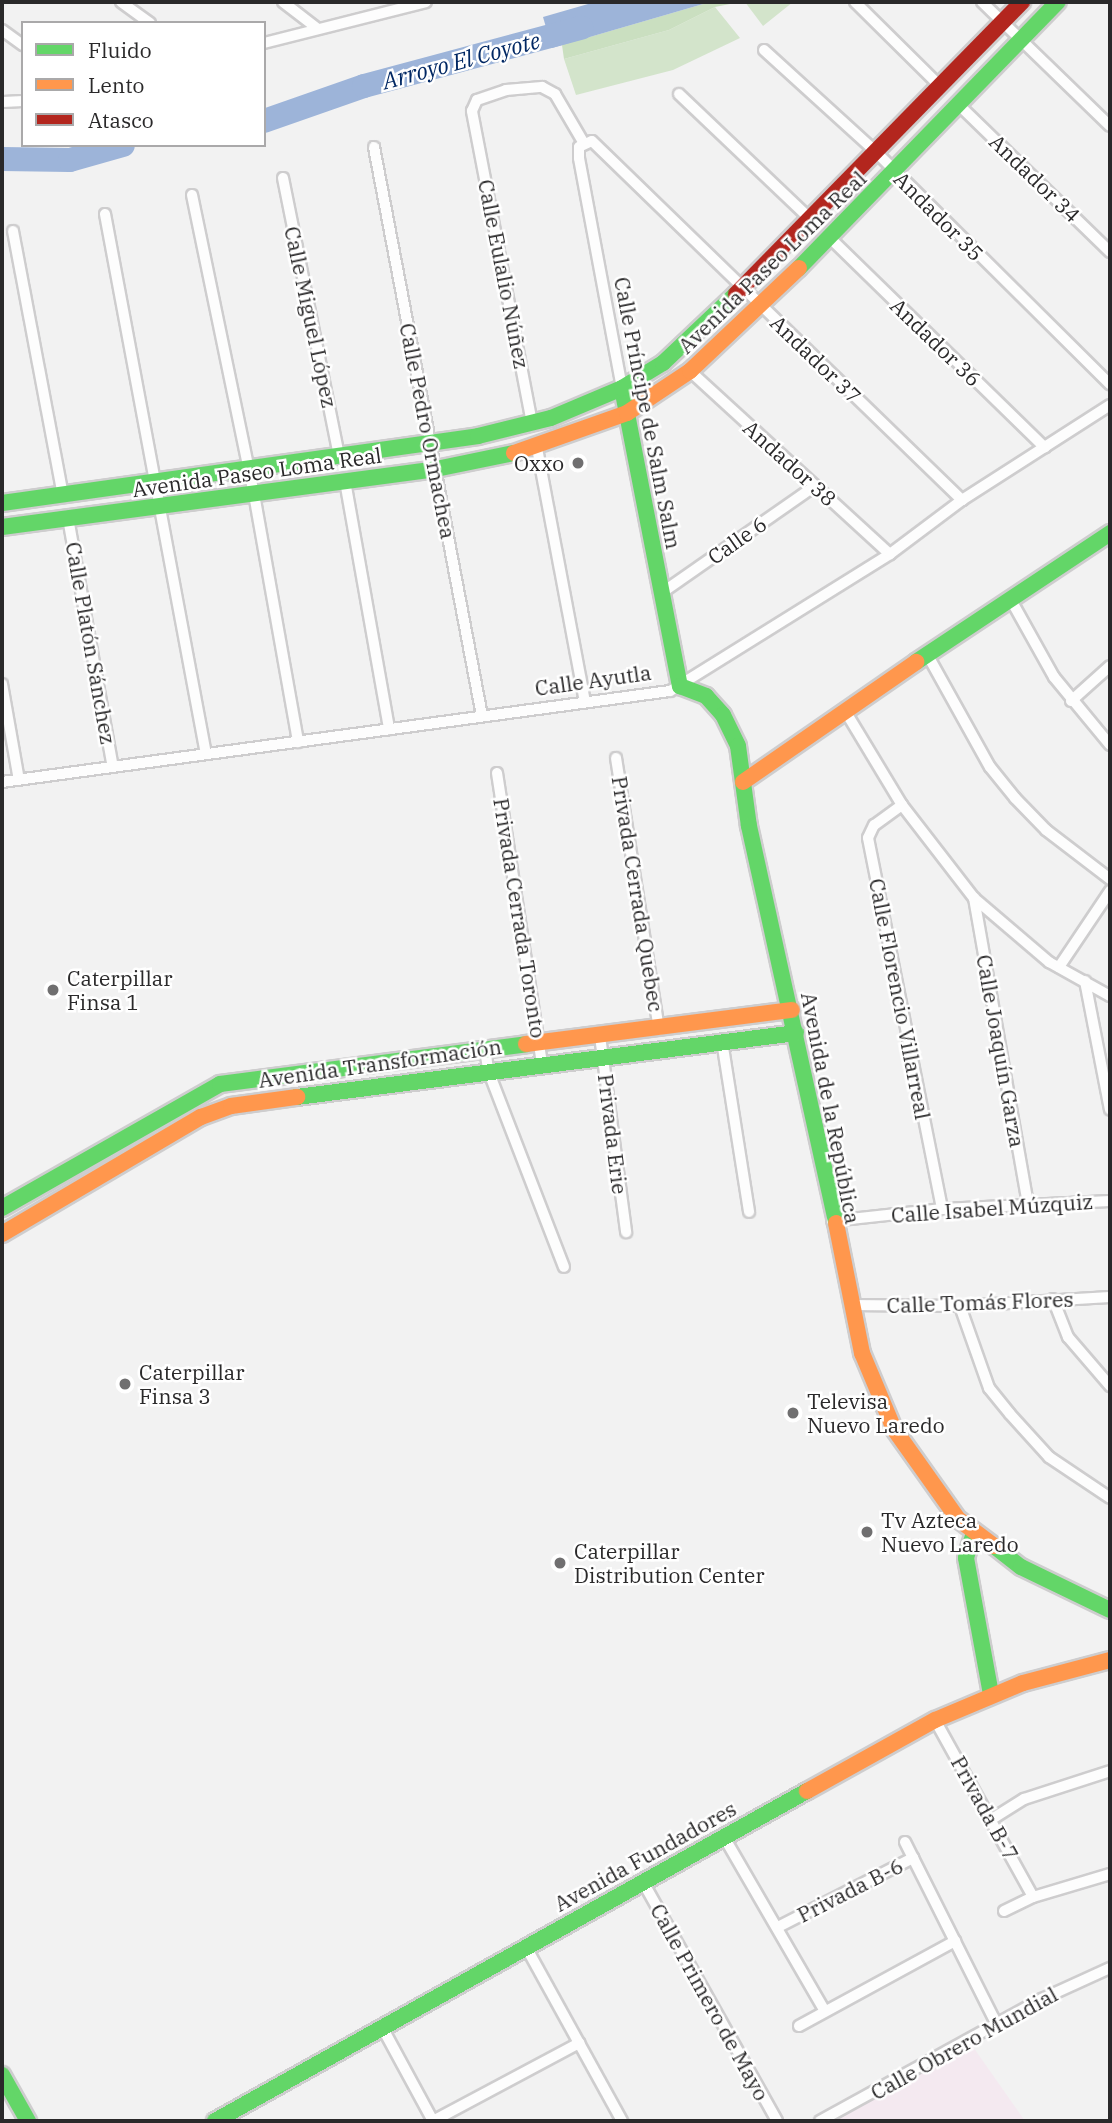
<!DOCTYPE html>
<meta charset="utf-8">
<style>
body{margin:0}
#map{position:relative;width:1112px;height:2123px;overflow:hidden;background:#f2f2f2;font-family:"IBM Plex Serif",serif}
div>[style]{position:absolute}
.education>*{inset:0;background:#f4e9f0}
.green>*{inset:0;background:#d3e4cb}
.forest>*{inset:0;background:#cadfc0}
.water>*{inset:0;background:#9db4d9}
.river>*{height:24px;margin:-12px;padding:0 12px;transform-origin:12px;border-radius:12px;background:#9db4d9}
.roads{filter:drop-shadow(2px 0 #cecdce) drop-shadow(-2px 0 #cecdce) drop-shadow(0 2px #cecdce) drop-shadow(0 -2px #cecdce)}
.street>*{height:10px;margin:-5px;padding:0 5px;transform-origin:5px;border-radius:5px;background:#fdfdfd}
.fast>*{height:16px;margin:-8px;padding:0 8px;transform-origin:8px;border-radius:8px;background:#63d668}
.slow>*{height:16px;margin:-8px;padding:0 8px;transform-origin:8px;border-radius:8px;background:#ff974d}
.jam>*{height:16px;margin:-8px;padding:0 8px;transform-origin:8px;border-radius:8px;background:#b3261e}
.dots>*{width:19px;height:19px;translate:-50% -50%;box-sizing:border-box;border:4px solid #fff;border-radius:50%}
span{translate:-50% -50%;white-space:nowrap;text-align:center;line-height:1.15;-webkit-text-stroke:5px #fff;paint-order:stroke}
.street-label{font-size:21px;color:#2a292a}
.poi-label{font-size:21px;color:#2a292a}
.right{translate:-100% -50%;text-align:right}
.left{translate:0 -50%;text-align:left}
.water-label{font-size:23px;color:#002763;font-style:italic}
.frame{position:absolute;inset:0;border:4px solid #2a292a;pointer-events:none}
.legend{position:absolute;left:21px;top:21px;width:245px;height:126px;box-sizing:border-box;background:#fff;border:2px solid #aaa9aa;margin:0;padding:9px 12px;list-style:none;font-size:21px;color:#2a292a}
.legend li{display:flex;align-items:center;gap:14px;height:35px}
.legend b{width:35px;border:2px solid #aaa9aa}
</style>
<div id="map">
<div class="education">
<div style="clip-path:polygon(971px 2044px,1025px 2121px,833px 2121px)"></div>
</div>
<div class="green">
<div style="clip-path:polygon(745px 2px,793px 2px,763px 26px)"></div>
<div style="clip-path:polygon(715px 7px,740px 38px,673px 70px,576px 95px,564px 59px,669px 30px)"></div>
</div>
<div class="forest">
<div style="clip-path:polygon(710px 2px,740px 2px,715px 7px,669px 30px,564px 59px,562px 45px)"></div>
</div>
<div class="water">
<div style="clip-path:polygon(595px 2px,710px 2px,552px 48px,543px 17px)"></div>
</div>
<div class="river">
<div style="left:264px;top:121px;width:106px;rotate:-19.3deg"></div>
<div style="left:364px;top:86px;width:225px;rotate:-15deg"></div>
<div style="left:2px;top:159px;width:68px;rotate:0.8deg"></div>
<div style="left:70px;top:160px;width:55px;rotate:-15.8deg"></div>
</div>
<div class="roads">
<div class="street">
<div style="left:121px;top:2px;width:36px;rotate:36deg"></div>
<div style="left:283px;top:2px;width:44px;rotate:37.6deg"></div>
<div style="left:855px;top:2px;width:118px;rotate:44.7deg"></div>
<div style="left:982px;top:2px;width:178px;rotate:44.1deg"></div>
<div style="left:2px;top:30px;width:26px;rotate:36deg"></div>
<div style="left:264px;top:43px;width:167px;rotate:-14.2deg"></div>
<div style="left:764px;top:50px;width:151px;rotate:42.3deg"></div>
<div style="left:876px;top:152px;width:330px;rotate:44.8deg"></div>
<div style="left:679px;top:94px;width:180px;rotate:43.6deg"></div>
<div style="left:2px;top:102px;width:21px;rotate:-3deg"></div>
<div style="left:959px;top:105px;width:211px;rotate:44.2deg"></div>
<div style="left:374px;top:147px;width:579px;rotate:79.25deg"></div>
<div style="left:283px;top:178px;width:284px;rotate:78.6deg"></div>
<div style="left:192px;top:195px;width:305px;rotate:78.3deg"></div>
<div style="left:254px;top:494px;width:252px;rotate:79.9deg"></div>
<div style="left:105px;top:214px;width:549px;rotate:79.41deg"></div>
<div style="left:13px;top:231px;width:269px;rotate:79.3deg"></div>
<div style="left:828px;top:236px;width:303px;rotate:44.3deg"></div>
<div style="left:690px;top:371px;width:271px;rotate:42.5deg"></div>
<div style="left:622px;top:388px;width:234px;rotate:-100.6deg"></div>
<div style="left:579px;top:158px;width:11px;rotate:-90deg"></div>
<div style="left:579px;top:147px;width:14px;rotate:-25deg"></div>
<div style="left:592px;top:141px;width:516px;rotate:44.14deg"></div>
<div style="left:532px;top:423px;width:318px;rotate:-100.9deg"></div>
<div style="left:472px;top:111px;width:12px;rotate:-66deg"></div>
<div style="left:477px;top:100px;width:31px;rotate:-19deg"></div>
<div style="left:506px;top:90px;width:36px;rotate:-5deg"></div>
<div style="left:542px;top:87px;width:15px;rotate:28deg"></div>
<div style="left:555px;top:94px;width:56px;rotate:59.7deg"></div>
<div style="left:537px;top:448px;width:258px;rotate:79.3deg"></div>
<div style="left:345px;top:481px;width:252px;rotate:79.9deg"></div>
<div style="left:68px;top:518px;width:253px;rotate:79.8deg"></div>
<div style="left:660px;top:594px;width:189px;rotate:-34.9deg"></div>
<div style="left:1011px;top:600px;width:88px;rotate:60.8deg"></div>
<div style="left:1054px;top:677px;width:88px;rotate:50.5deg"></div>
<div style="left:927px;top:654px;width:129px;rotate:60.9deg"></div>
<div style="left:990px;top:767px;width:40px;rotate:51deg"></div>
<div style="left:1015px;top:798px;width:45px;rotate:45.9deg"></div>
<div style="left:1046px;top:830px;width:81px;rotate:37.4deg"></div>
<div style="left:2px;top:684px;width:97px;rotate:80deg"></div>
<div style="left:1071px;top:701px;width:52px;rotate:-41.9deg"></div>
<div style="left:844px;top:709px;width:112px;rotate:58.9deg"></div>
<div style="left:902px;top:805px;width:118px;rotate:52.3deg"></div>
<div style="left:974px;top:898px;width:99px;rotate:40.5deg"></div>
<div style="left:1049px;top:962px;width:70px;rotate:29.1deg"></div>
<div style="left:616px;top:758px;width:275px;rotate:81deg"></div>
<div style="left:497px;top:773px;width:293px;rotate:81.2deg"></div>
<div style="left:2px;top:782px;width:674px;rotate:-7.76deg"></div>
<div style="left:670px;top:691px;width:259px;rotate:-31.9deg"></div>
<div style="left:890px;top:554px;width:90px;rotate:-36.9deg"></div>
<div style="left:962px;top:500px;width:176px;rotate:-32.7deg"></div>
<div style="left:902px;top:805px;width:34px;rotate:144deg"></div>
<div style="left:874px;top:825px;width:14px;rotate:115deg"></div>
<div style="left:868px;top:838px;width:378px;rotate:78.7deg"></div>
<div style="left:974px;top:898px;width:310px;rotate:80deg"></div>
<div style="left:1059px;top:967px;width:92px;rotate:-56.1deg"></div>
<div style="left:1085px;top:981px;width:131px;rotate:79deg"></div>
<div style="left:600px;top:1036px;width:198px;rotate:82.4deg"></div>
<div style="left:722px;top:1041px;width:173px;rotate:81deg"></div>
<div style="left:485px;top:1048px;width:22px;rotate:82deg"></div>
<div style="left:488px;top:1070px;width:211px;rotate:68.9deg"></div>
<div style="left:832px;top:1221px;width:111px;rotate:-6.2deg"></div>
<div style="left:942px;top:1209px;width:168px;rotate:-2.7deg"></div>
<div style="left:1053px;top:1299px;width:41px;rotate:68.5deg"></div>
<div style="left:1068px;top:1337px;width:65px;rotate:49.4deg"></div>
<div style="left:850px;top:1305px;width:110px;rotate:0.5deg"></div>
<div style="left:960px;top:1306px;width:150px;rotate:-3.4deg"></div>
<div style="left:960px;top:1306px;width:87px;rotate:70.5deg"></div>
<div style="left:989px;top:1388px;width:33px;rotate:51deg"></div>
<div style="left:1010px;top:1414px;width:58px;rotate:47.8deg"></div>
<div style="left:1049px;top:1457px;width:73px;rotate:33.9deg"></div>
<div style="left:935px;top:1720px;width:202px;rotate:61deg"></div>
<div style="left:992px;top:1819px;width:38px;rotate:-32deg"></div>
<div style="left:1024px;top:1799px;width:90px;rotate:-18deg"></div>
<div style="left:724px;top:1837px;width:201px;rotate:59.9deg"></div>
<div style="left:905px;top:1842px;width:205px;rotate:63.3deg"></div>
<div style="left:643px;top:1882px;width:274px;rotate:60.7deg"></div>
<div style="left:1004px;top:1911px;width:32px;rotate:-26deg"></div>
<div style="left:1033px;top:1897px;width:80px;rotate:-16.6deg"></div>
<div style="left:778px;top:1927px;width:152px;rotate:-27.1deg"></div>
<div style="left:526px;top:1947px;width:199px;rotate:61.1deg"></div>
<div style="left:799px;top:2026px;width:178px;rotate:-28.6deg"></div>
<div style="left:382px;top:2027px;width:107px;rotate:61.5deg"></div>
<div style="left:433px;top:2121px;width:166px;rotate:-28.1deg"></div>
<div style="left:820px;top:2121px;width:253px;rotate:-28.8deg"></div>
<div style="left:1042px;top:1999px;width:75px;rotate:-24.5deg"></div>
</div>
<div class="fast">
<div style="left:799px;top:268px;width:371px;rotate:-45.8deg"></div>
<div style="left:622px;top:388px;width:304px;rotate:79deg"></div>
<div style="left:680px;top:686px;width:28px;rotate:21deg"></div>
<div style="left:706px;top:696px;width:25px;rotate:48deg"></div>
<div style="left:723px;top:715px;width:34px;rotate:64deg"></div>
<div style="left:738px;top:746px;width:81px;rotate:82.2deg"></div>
<div style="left:749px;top:826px;width:406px;rotate:77.6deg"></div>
<div style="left:2px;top:503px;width:481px;rotate:-8deg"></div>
<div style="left:478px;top:436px;width:75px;rotate:-13.9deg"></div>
<div style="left:551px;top:418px;width:77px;rotate:-22.9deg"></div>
<div style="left:622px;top:388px;width:48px;rotate:-31.4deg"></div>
<div style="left:663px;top:363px;width:100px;rotate:-43.4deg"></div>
<div style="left:2px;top:527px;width:438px;rotate:-7.6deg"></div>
<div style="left:436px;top:469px;width:80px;rotate:-11.6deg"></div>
<div style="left:916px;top:662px;width:233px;rotate:-33.6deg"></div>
<div style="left:297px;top:1097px;width:503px;rotate:-7.31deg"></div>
<div style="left:2px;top:1208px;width:251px;rotate:-29.6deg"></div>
<div style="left:220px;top:1084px;width:309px;rotate:-7.4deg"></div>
<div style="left:974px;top:1533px;width:26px;rotate:108deg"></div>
<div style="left:966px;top:1558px;width:138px;rotate:79.6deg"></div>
<div style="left:994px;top:1546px;width:34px;rotate:38deg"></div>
<div style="left:1021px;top:1567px;width:99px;rotate:25.8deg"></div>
<div style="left:2px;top:2075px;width:53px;rotate:60.5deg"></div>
<div style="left:215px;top:2121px;width:678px;rotate:-29.14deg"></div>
</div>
<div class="slow">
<div style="left:514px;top:453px;width:120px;rotate:-19.5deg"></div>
<div style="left:627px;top:413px;width:76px;rotate:-33.7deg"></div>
<div style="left:690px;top:371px;width:150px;rotate:-43.4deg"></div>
<div style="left:743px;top:782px;width:211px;rotate:-34.7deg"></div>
<div style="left:526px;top:1044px;width:268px;rotate:-7.3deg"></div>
<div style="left:836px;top:1223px;width:133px;rotate:78.7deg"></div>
<div style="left:862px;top:1353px;width:82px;rotate:67.2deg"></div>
<div style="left:894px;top:1429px;width:110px;rotate:54.6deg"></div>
<div style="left:958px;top:1519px;width:45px;rotate:36.9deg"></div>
<div style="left:2px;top:1234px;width:231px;rotate:-30.5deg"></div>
<div style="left:201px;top:1117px;width:32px;rotate:-20deg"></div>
<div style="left:231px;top:1106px;width:67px;rotate:-7.8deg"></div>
<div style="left:807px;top:1791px;width:146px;rotate:-29deg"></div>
<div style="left:935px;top:1720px;width:95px;rotate:-22.8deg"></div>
<div style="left:1023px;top:1683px;width:90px;rotate:-14.8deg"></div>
</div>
<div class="jam">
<div style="left:736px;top:294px;width:409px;rotate:-45.6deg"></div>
</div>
</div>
<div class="dots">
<div style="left:578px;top:463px;background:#706f70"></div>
<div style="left:53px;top:990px;background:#706f70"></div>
<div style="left:125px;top:1384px;background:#706f70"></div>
<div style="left:793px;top:1413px;background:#706f70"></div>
<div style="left:867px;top:1532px;background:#706f70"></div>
<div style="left:560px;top:1563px;background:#706f70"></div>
</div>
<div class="street-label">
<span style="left:1035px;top:178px;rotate:44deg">Andador 34</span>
<span style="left:939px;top:216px;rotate:45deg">Andador 35</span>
<span style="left:772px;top:262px;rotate:-44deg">Avenida Paseo Loma Real</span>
<span style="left:504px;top:274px;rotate:79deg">Calle Eulalio Núñez</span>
<span style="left:311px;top:317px;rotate:78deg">Calle Miguel López</span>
<span style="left:936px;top:342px;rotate:44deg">Andador 36</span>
<span style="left:816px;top:359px;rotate:44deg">Andador 37</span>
<span style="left:648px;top:413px;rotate:79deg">Calle Príncipe de Salm Salm</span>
<span style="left:428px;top:431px;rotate:79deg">Calle Pedro Ormachea</span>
<span style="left:790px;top:463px;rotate:42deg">Andador 38</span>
<span style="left:257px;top:472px;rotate:-8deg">Avenida Paseo Loma Real</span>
<span style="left:737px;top:540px;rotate:-35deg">Calle 6</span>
<span style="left:91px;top:643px;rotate:80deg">Calle Platón Sánchez</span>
<span style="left:593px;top:680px;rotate:-8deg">Calle Ayutla</span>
<span style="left:638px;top:894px;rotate:81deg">Privada Cerrada Quebec</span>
<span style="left:520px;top:918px;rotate:81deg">Privada Cerrada Toronto</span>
<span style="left:900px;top:999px;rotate:79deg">Calle Florencio Villarreal</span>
<span style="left:1001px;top:1051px;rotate:80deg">Calle Joaquín Garza</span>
<span style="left:380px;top:1063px;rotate:-8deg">Avenida Transformación</span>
<span style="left:831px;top:1108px;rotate:79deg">Avenida de la República</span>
<span style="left:613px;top:1134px;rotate:83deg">Privada Erie</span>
<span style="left:992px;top:1208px;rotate:-4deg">Calle Isabel Múzquiz</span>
<span style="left:980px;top:1302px;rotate:-2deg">Calle Tomás Flores</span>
<span style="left:985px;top:1808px;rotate:61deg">Privada B-7</span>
<span style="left:645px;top:1856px;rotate:-29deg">Avenida Fundadores</span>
<span style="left:850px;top:1890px;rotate:-27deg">Privada B-6</span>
<span style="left:710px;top:2002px;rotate:61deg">Calle Primero de Mayo</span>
<span style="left:964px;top:2043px;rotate:-29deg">Calle Obrero Mundial</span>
</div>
<div class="poi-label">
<span class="right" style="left:564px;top:463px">Oxxo</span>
<span class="left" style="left:67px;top:990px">Caterpillar<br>Finsa 1</span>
<span class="left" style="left:139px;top:1384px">Caterpillar<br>Finsa 3</span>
<span class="left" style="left:807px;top:1413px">Televisa<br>Nuevo Laredo</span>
<span class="left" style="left:881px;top:1532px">Tv Azteca<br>Nuevo Laredo</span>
<span class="left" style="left:574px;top:1563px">Caterpillar<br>Distribution Center</span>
</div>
<div class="water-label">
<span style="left:461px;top:60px;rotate:-15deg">Arroyo El Coyote</span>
</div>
<div class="frame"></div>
<ul class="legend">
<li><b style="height:9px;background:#63d668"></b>Fluido</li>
<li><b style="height:9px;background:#ff974d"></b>Lento</li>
<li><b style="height:9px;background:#b3261e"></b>Atasco</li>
</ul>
</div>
